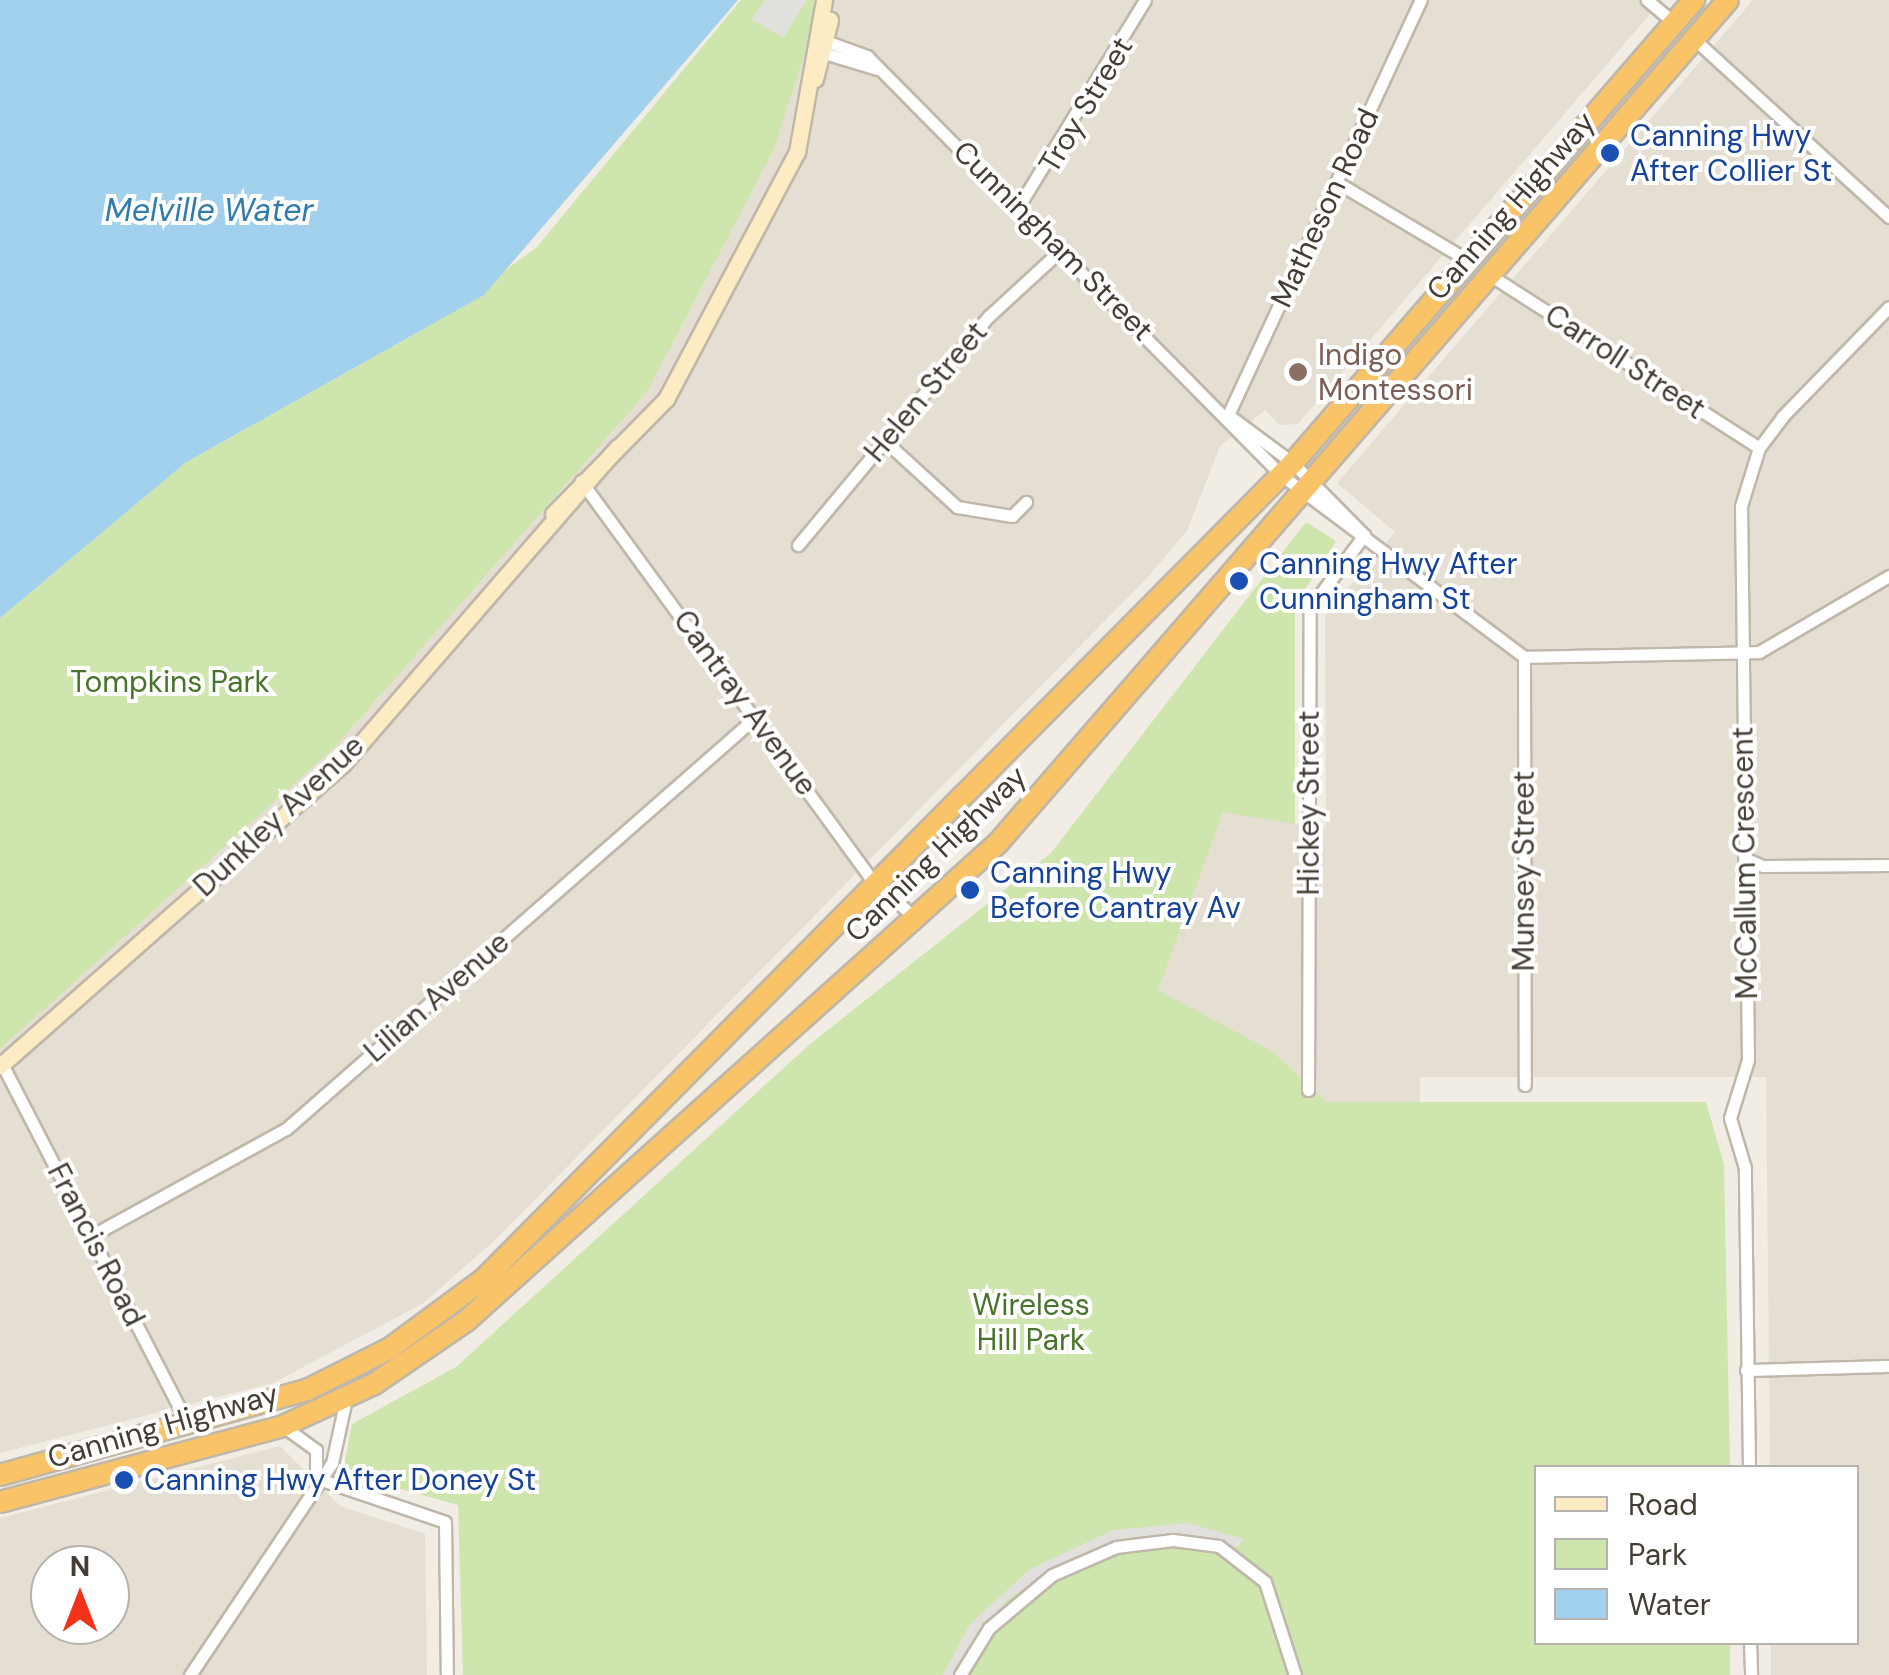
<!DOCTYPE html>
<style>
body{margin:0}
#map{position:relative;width:1889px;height:1675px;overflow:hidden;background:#f1ede4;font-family:"DM Sans",sans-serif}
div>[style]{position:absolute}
.residential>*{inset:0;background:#e5ded2}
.green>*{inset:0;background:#cee5ad}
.parking>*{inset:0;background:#e2e0dc}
.water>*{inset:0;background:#a1d1ed}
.roads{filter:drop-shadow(2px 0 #bfb7aa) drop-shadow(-2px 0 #bfb7aa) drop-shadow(0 2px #bfb7aa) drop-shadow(0 -2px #bfb7aa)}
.street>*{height:11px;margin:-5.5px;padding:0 5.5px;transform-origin:5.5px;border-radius:5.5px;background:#fff}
.secondary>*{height:15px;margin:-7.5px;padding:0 7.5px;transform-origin:7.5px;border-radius:7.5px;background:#fdecc3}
.highway>*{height:20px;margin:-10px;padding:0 10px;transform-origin:10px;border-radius:10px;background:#f9c367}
.dots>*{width:28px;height:28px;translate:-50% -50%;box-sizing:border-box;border:5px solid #fff;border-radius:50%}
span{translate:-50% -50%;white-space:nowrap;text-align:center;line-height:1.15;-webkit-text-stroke:8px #fff;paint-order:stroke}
.street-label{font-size:30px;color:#433d34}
.transit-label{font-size:30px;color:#164399}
.left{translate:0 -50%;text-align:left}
.education-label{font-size:30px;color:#785e54}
.park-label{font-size:30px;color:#48732a}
.water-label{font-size:32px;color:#317cab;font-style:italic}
.legend{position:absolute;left:1534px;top:1465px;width:325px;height:180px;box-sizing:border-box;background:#fff;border:2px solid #b4b1ae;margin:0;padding:12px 18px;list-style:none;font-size:30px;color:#433d34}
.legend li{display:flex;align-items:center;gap:20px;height:50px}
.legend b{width:50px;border:2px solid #b4b1ae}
.north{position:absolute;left:30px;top:1545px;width:100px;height:100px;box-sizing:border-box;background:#fff;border:2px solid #b4b1ae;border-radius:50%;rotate:0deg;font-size:28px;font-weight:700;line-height:40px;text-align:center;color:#433d34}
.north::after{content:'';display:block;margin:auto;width:35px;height:45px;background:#f33219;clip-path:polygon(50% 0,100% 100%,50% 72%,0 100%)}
</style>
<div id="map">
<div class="residential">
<div style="clip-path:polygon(821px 0,1662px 0,1298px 424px,1279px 425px,1265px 410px,1220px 446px,1187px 531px,1146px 579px,494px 1241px,422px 1304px,273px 1383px,0 1453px,0 1049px,335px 747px,647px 392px,774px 149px)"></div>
<div style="clip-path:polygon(1753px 0,1889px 0,1889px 1675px,1771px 1675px,1771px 1643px,1856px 1642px,1856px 1468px,1770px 1467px,1766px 1077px,1420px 1077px,1420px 1102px,1327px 1102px,1272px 1051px,1157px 990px,1223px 811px,1326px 829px,1325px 616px,1395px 532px,1337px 483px)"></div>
<div style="clip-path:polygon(evenodd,280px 1446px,340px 1506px,425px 1534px,427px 1675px,0 1675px,0 1518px,280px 1446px,50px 1565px,110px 1565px,110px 1625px,50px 1625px,50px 1565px)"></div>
</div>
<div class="green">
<div style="clip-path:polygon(741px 0,822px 0,774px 149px,647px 392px,335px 747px,0 1049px,0 618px,185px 463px,424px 329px,536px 248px)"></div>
<div style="clip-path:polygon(1306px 522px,1336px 541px,1295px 605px,1295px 824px,1223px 812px,1158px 990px,1272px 1051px,1327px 1102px,1706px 1102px,1724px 1165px,1730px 1467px,1536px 1468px,1536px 1642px,1730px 1643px,1730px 1675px,463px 1675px,458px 1505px,354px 1476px,344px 1466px,352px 1424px,456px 1367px,809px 1045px,1051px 853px)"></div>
</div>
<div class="parking">
<div style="clip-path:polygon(765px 0,807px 0,783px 38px,752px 19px)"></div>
<div style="clip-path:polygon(1188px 1523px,1244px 1539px,1237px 1547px,1184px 1534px,1132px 1537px,1069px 1559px,1006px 1601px,954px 1675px,943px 1675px,970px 1624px,1030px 1569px,1113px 1530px)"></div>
</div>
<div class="water">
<div style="clip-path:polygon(0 0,738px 0,484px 295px,185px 463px,0 618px)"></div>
</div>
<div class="roads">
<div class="street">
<div style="left:1647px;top:0;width:35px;rotate:40deg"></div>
<div style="left:820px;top:39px;width:50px;rotate:19.9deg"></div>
<div style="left:867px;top:56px;width:589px;rotate:45.34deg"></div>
<div style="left:1281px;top:475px;width:304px;rotate:36.8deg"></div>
<div style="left:1524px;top:657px;width:235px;rotate:-1.2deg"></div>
<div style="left:1759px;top:652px;width:151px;rotate:-30.3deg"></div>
<div style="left:1694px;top:39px;width:264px;rotate:42.4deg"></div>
<div style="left:814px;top:50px;width:66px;rotate:16.8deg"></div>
<div style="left:1338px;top:183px;width:152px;rotate:30.8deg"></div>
<div style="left:1020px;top:204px;width:239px;rotate:-58.5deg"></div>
<div style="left:1490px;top:275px;width:320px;rotate:32.7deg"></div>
<div style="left:1228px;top:415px;width:458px;rotate:-65.1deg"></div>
<div style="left:1228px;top:415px;width:81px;rotate:36.4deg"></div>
<div style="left:1293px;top:463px;width:101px;rotate:45.4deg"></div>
<div style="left:885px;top:441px;width:98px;rotate:42.5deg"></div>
<div style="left:957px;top:507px;width:56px;rotate:9.3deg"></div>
<div style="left:1012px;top:516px;width:20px;rotate:-45deg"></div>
<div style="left:581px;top:481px;width:492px;rotate:53.9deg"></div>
<div style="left:871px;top:878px;width:59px;rotate:42.3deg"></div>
<div style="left:798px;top:545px;width:298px;rotate:-50.2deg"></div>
<div style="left:989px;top:316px;width:100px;rotate:-42.6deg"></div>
<div style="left:1524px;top:657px;width:428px;rotate:89.9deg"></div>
<div style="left:1744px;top:858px;width:21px;rotate:23deg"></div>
<div style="left:1763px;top:866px;width:126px;rotate:-0.5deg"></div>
<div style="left:2px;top:1064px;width:406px;rotate:62.7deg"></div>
<div style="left:1308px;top:1090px;width:482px;rotate:-89.8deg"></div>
<div style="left:1310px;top:608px;width:91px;rotate:-53.5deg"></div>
<div style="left:91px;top:1236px;width:222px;rotate:-28.8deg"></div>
<div style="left:286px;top:1129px;width:625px;rotate:-41.24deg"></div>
<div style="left:1746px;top:1370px;width:143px;rotate:-1.6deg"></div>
<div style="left:283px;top:1426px;width:41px;rotate:36deg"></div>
<div style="left:316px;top:1450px;width:28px;rotate:90deg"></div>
<div style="left:1749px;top:1468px;width:300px;rotate:-90.8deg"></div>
<div style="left:1745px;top:1168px;width:52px;rotate:-106.7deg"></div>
<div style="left:1730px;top:1118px;width:61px;rotate:-72.8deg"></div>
<div style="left:1748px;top:1060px;width:554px;rotate:-90.72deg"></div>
<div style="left:1741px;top:506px;width:61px;rotate:-72.8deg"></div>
<div style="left:1759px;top:448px;width:39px;rotate:-53deg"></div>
<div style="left:1782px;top:417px;width:153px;rotate:-45.8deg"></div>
<div style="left:316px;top:1478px;width:136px;rotate:18.8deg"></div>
<div style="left:445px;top:1522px;width:153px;rotate:89.3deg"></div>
<div style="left:1750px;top:1642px;width:33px;rotate:88deg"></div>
<div style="left:190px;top:1675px;width:255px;rotate:-56.2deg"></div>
<div style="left:332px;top:1463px;width:66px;rotate:-77.7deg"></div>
<div style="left:960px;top:1675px;width:55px;rotate:-58.3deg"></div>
<div style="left:989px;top:1628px;width:82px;rotate:-40.1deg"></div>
<div style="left:1052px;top:1575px;width:70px;rotate:-23.6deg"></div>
<div style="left:1116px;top:1547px;width:57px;rotate:-7deg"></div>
<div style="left:1173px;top:1540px;width:46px;rotate:7.4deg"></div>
<div style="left:1219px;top:1546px;width:58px;rotate:38deg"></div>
<div style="left:1265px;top:1582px;width:98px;rotate:72.1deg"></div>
</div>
<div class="secondary">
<div style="left:815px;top:79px;width:61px;rotate:-75.7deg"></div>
<div style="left:553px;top:514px;width:161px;rotate:-45.5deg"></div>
<div style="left:666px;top:399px;width:280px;rotate:-62.1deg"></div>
<div style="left:797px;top:152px;width:154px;rotate:-79.9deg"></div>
<div style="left:0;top:1066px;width:456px;rotate:-41.4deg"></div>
<div style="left:342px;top:765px;width:420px;rotate:-49.1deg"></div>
</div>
<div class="highway">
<div style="left:0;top:1475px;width:319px;rotate:-15.5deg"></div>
<div style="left:307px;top:1390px;width:92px;rotate:-26.6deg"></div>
<div style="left:389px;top:1349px;width:118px;rotate:-36.4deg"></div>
<div style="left:484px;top:1279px;width:1149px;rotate:-45.25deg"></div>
<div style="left:1293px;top:463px;width:613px;rotate:-49.1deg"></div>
<div style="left:0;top:1502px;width:293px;rotate:-15deg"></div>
<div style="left:283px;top:1426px;width:100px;rotate:-24.8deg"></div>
<div style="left:374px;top:1384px;width:112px;rotate:-34.4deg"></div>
<div style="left:466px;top:1321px;width:715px;rotate:-41.94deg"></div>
<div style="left:998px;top:843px;width:1115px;rotate:-49.11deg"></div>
</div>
</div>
<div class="dots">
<div style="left:1610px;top:153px;background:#1a4fb4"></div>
<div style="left:1298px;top:372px;background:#8d6e63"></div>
<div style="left:1239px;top:581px;background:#1a4fb4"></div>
<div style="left:970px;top:890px;background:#1a4fb4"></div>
<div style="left:124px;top:1480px;background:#1a4fb4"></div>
</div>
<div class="street-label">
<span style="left:1086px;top:105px;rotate:-59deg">Troy Street</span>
<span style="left:1511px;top:206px;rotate:-49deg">Canning Highway</span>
<span style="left:1325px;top:208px;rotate:-65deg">Matheson Road</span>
<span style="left:1053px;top:241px;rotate:45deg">Cunningham Street</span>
<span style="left:1625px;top:362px;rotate:33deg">Carroll Street</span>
<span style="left:926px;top:392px;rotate:-50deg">Helen Street</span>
<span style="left:745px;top:703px;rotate:54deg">Cantray Avenue</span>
<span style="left:1309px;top:803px;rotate:-90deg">Hickey Street</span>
<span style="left:279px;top:816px;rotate:-43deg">Dunkley Avenue</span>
<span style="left:936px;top:854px;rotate:-44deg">Canning Highway</span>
<span style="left:1745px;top:863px;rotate:-91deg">McCallum Crescent</span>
<span style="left:1524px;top:871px;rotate:-90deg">Munsey Street</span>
<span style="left:437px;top:997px;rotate:-41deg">Lilian Avenue</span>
<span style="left:96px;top:1245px;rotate:63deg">Francis Road</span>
<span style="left:163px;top:1426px;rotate:-16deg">Canning Highway</span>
</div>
<div class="transit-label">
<span class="left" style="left:1630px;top:153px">Canning Hwy<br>After Collier St</span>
<span class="left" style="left:1259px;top:581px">Canning Hwy After<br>Cunningham St</span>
<span class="left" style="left:990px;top:890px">Canning Hwy<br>Before Cantray Av</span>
<span class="left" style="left:144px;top:1480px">Canning Hwy After Doney St</span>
</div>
<div class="education-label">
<span class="left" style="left:1318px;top:372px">Indigo<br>Montessori</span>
</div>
<div class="park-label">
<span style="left:170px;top:682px">Tompkins Park</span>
<span style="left:1031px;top:1322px">Wireless<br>Hill Park</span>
</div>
<div class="water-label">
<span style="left:209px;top:210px">Melville Water</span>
</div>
<ul class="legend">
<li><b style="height:12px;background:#fdecc3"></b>Road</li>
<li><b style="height:28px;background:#cee5ad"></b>Park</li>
<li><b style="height:28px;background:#a1d1ed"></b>Water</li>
</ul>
<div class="north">N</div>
</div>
